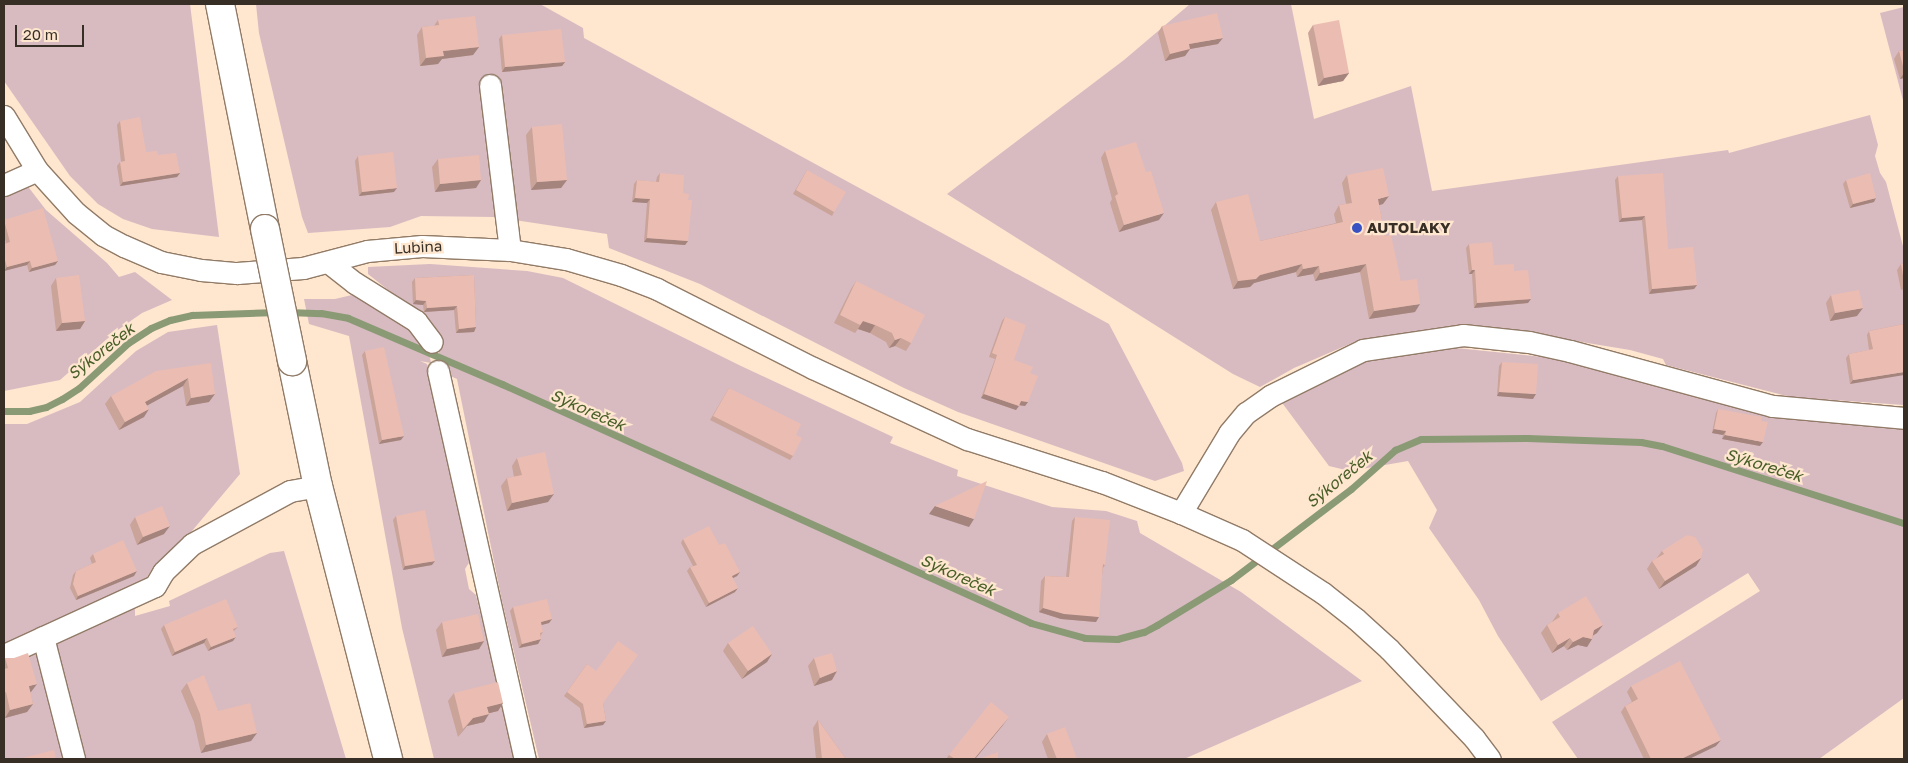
<!DOCTYPE html>
<meta charset="utf-8">
<style>
body{margin:0}
#map{position:relative;width:1908px;height:763px;overflow:hidden;background:#fee6cf;font-family:"Golos Text",sans-serif}
div>[style]{position:absolute}
.green>*{inset:0;background:#d8bac1}
.stream>*{height:7px;margin:-3.5px;padding:0 3.5px;transform-origin:3.5px;border-radius:3.5px;background:#8a9a75}
.roads{filter:drop-shadow(1px 0 #917b67) drop-shadow(-1px 0 #917b67) drop-shadow(0 1px #917b67) drop-shadow(0 -1px #917b67)}
.minor>*{height:21px;margin:-10.5px;padding:0 10.5px;transform-origin:10.5px;border-radius:10.5px;background:#fff}
.secondary>*{height:28px;margin:-14px;padding:0 14px;transform-origin:14px;border-radius:14px;background:#fff}
.bridges{filter:drop-shadow(1px 0 #917b67) drop-shadow(-1px 0 #917b67) drop-shadow(0 1px #917b67) drop-shadow(0 -1px #917b67)}
.secondary-bridge>*{height:28px;margin:-14px;padding:0 14px;transform-origin:14px;border-radius:14px;background:#fff}
.wall>*{inset:0;background:#caa399}
.shaded-wall>*{inset:0;background:#a4847d}
.building>*{inset:0;background:#ebbdb2}
.dots>*{width:14px;height:14px;translate:-50% -50%;box-sizing:border-box;border:2px solid #fee6cf;border-radius:50%}
span{translate:-50% -50%;white-space:nowrap;text-align:center;line-height:1.15;-webkit-text-stroke:4.5px #fee6cf;paint-order:stroke}
.poi-label{font-size:15px;color:#372e25;font-weight:700}
.left{translate:0 -50%;text-align:left}
.street-label{font-size:15px;color:#372e25}
.water-label{font-size:16px;color:#485e27;font-style:italic}
.frame{position:absolute;inset:0;border:5px solid #372e25;pointer-events:none}
.scale{position:absolute;left:15px;top:25px;width:69px;height:22px;box-sizing:border-box;border:2px solid #372e25;border-top:0;padding-left:6px;font-size:15px;line-height:18px;white-space:nowrap;color:#372e25;-webkit-text-stroke:4px #fee6cf;paint-order:stroke}
</style>
<div id="map">
<div class="green">
<div style="clip-path:polygon(4px 4px,190px 4px,219px 237px,152px 229px,123px 219px,98px 204px,70px 176px,4px 81px)"></div>
<div style="clip-path:polygon(256px 4px,540px 4px,583px 28px,584px 38px,1109px 324px,1182px 463px,1184px 471px,1155px 481px,958px 412px,904px 388px,700px 284px,609px 248px,607px 234px,494px 217px,421px 216px,390px 227px,308px 233px,302px 217px,259px 33px)"></div>
<div style="clip-path:polygon(1190px 4px,1291px 4px,1314px 119px,1411px 86px,1432px 191px,1728px 150px,1729px 153px,1870px 115px,1878px 145px,1875px 156px,1880px 173px,1886px 182px,1904px 250px,1904px 405px,1791px 397px,1666px 365px,1663px 359px,1630px 350px,1497px 328px,1461px 325px,1359px 340px,1294px 368px,1260px 387px,1233px 374px,947px 194px,1124px 60px)"></div>
<div style="clip-path:polygon(1904px 7px,1904px 104px,1880px 13px)"></div>
<div style="clip-path:polygon(26px 184px,46px 210px,107px 263px,119px 277px,135px 272px,172px 300px,142px 313px,115px 332px,60px 380px,4px 391px,4px 188px)"></div>
<div style="clip-path:polygon(430px 264px,527px 271px,563px 278px,741px 366px,893px 437px,890px 443px,958px 470px,957px 476px,1052px 507px,1106px 511px,1137px 521px,1140px 533px,1241px 592px,1362px 681px,1184px 759px,539px 759px,502px 601px,457px 379px,444px 373px,436px 342px,411px 308px,368px 274px,368px 267px)"></div>
<div style="clip-path:polygon(352px 295px,406px 322px,427px 343px,431px 363px,420px 361px,427px 364px,432px 382px,454px 480px,470px 561px,465px 569px,469px 589px,476px 595px,516px 759px,434px 759px,402px 628px,349px 336px,309px 324px,304px 299px,335px 299px)"></div>
<div style="clip-path:polygon(217px 325px,240px 474px,181px 544px,154px 566px,142px 585px,4px 650px,4px 424px,27px 424px,80px 402px,136px 351px,168px 332px)"></div>
<div style="clip-path:polygon(1437px 346px,1562px 359px,1647px 380px,1694px 397px,1777px 417px,1904px 424px,1904px 698px,1819px 759px,1578px 759px,1552px 722px,1760px 591px,1748px 573px,1541px 701px,1498px 636px,1479px 600px,1429px 528px,1437px 510px,1408px 461px,1350px 471px,1329px 466px,1280px 400px,1361px 355px)"></div>
<div style="clip-path:polygon(284px 551px,346px 759px,79px 759px,52px 648px,61px 638px,135px 602px,135px 616px,170px 606px,169px 601px,270px 553px)"></div>
<div style="clip-path:polygon(37px 647px,66px 759px,4px 759px,4px 662px)"></div>
</div>
<div class="stream">
<div style="left:288px;top:312px;width:33px;rotate:2deg"></div>
<div style="left:321px;top:313px;width:27px;rotate:10deg"></div>
<div style="left:348px;top:318px;width:168px;rotate:23.2deg"></div>
<div style="left:502px;top:384px;width:580px;rotate:24.31deg"></div>
<div style="left:1031px;top:623px;width:56px;rotate:15.5deg"></div>
<div style="left:1085px;top:638px;width:32px;rotate:2deg"></div>
<div style="left:1117px;top:639px;width:28px;rotate:-15deg"></div>
<div style="left:1144px;top:632px;width:15px;rotate:-28deg"></div>
<div style="left:1157px;top:625px;width:87px;rotate:-31.3deg"></div>
<div style="left:1231px;top:580px;width:151px;rotate:-37.2deg"></div>
<div style="left:1351px;top:489px;width:59px;rotate:-41.6deg"></div>
<div style="left:1395px;top:450px;width:28px;rotate:-23deg"></div>
<div style="left:1421px;top:439px;width:106px;rotate:-0.5deg"></div>
<div style="left:1527px;top:438px;width:114px;rotate:2deg"></div>
<div style="left:1641px;top:442px;width:21px;rotate:11deg"></div>
<div style="left:1662px;top:446px;width:254px;rotate:17.7deg"></div>
<div style="left:4px;top:411px;width:25px"></div>
<div style="left:29px;top:411px;width:17px;rotate:-13deg"></div>
<div style="left:46px;top:407px;width:18px;rotate:-27deg"></div>
<div style="left:62px;top:399px;width:20px;rotate:-33deg"></div>
<div style="left:79px;top:388px;width:67px;rotate:-42.6deg"></div>
<div style="left:128px;top:343px;width:27px;rotate:-33deg"></div>
<div style="left:151px;top:328px;width:21px;rotate:-23deg"></div>
<div style="left:170px;top:320px;width:23px;rotate:-13deg"></div>
<div style="left:192px;top:315px;width:85px;rotate:-2deg"></div>
</div>
<div class="roads">
<div class="minor">
<div style="left:490px;top:85px;width:166px;rotate:83.1deg"></div>
<div style="left:4px;top:116px;width:63px;rotate:58.6deg"></div>
<div style="left:37px;top:170px;width:58px;rotate:47.8deg"></div>
<div style="left:76px;top:213px;width:35px;rotate:39deg"></div>
<div style="left:103px;top:235px;width:24px;rotate:28deg"></div>
<div style="left:124px;top:246px;width:40px;rotate:23.4deg"></div>
<div style="left:161px;top:262px;width:41px;rotate:11.3deg"></div>
<div style="left:201px;top:270px;width:36px;rotate:5deg"></div>
<div style="left:237px;top:273px;width:66px;rotate:-4.3deg"></div>
<div style="left:303px;top:268px;width:66px;rotate:-14.9deg"></div>
<div style="left:367px;top:251px;width:55px;rotate:-5.2deg"></div>
<div style="left:422px;top:246px;width:88px;rotate:2.6deg"></div>
<div style="left:510px;top:250px;width:57px;rotate:9.1deg"></div>
<div style="left:566px;top:259px;width:57px;rotate:16.2deg"></div>
<div style="left:621px;top:275px;width:39px;rotate:21deg"></div>
<div style="left:657px;top:289px;width:175px;rotate:26.9deg"></div>
<div style="left:813px;top:368px;width:170px;rotate:24.8deg"></div>
<div style="left:967px;top:439px;width:142px;rotate:17.7deg"></div>
<div style="left:1102px;top:482px;width:85px;rotate:21.4deg"></div>
<div style="left:1181px;top:513px;width:67px;rotate:23.9deg"></div>
<div style="left:1242px;top:540px;width:97px;rotate:33.2deg"></div>
<div style="left:1323px;top:593px;width:42px;rotate:38.2deg"></div>
<div style="left:1356px;top:619px;width:45px;rotate:42.3deg"></div>
<div style="left:1389px;top:649px;width:123px;rotate:46.3deg"></div>
<div style="left:1474px;top:738px;width:26px;rotate:53deg"></div>
<div style="left:4px;top:185px;width:36px;rotate:-24deg"></div>
<div style="left:328px;top:262px;width:34px;rotate:38deg"></div>
<div style="left:355px;top:283px;width:72px;rotate:31.9deg"></div>
<div style="left:416px;top:321px;width:26px;rotate:53deg"></div>
<div style="left:438px;top:371px;width:398px;rotate:77.4deg"></div>
<div style="left:1181px;top:513px;width:93px;rotate:-59deg"></div>
<div style="left:1229px;top:433px;width:26px;rotate:-50deg"></div>
<div style="left:1246px;top:413px;width:29px;rotate:-35deg"></div>
<div style="left:1270px;top:396px;width:104px;rotate:-26.3deg"></div>
<div style="left:1363px;top:350px;width:101px;rotate:-8.5deg"></div>
<div style="left:1463px;top:335px;width:66px;rotate:6.1deg"></div>
<div style="left:1529px;top:342px;width:42px;rotate:12.4deg"></div>
<div style="left:1570px;top:351px;width:210px;rotate:15.2deg"></div>
<div style="left:1773px;top:406px;width:132px;rotate:5.2deg"></div>
<div style="left:43px;top:637px;width:126px;rotate:75.7deg"></div>
<div style="left:4px;top:655px;width:166px;rotate:-24.6deg"></div>
<div style="left:155px;top:586px;width:16px;rotate:-60deg"></div>
<div style="left:163px;top:572px;width:40px;rotate:-44deg"></div>
<div style="left:192px;top:544px;width:111px;rotate:-28.4deg"></div>
<div style="left:290px;top:491px;width:28px;rotate:-10deg"></div>
</div>
<div class="secondary">
<div style="left:220px;top:4px;width:229px;rotate:78.7deg"></div>
<div style="left:292px;top:361px;width:128px;rotate:78.3deg"></div>
<div style="left:318px;top:486px;width:282px;rotate:75.6deg"></div>
</div>
</div>
<div class="bridges">
<div class="secondary-bridge">
<div style="left:265px;top:229px;width:135px;rotate:78.4deg"></div>
</div>
</div>
<div class="wall">
<div style="clip-path:polygon(438px 20px,479px 47px,473px 55px,442px 59px,438px 64px,420px 66px,417px 35px,422px 27px,434px 26px)"></div>
<div style="clip-path:polygon(1313px 25px,1349px 73px,1343px 81px,1318px 86px,1308px 33px)"></div>
<div style="clip-path:polygon(1162px 26px,1218px 44px,1190px 49px,1185px 56px,1165px 61px,1158px 33px)"></div>
<div style="clip-path:polygon(502px 35px,565px 62px,562px 66px,502px 72px,499px 39px)"></div>
<div style="clip-path:polygon(1904px 50px,1904px 78px,1900px 79px,1894px 59px,1899px 51px)"></div>
<div style="clip-path:polygon(120px 121px,146px 152px,158px 155px,180px 173px,177px 177px,120px 186px,117px 166px,120px 162px,121px 162px,117px 125px)"></div>
<div style="clip-path:polygon(532px 127px,567px 180px,561px 188px,531px 190px,526px 135px)"></div>
<div style="clip-path:polygon(1105px 151px,1146px 172px,1159px 220px,1119px 232px,1110px 203px,1112px 199px,1101px 158px)"></div>
<div style="clip-path:polygon(358px 156px,394px 192px,359px 196px,355px 161px)"></div>
<div style="clip-path:polygon(438px 159px,481px 180px,476px 188px,435px 192px,432px 167px)"></div>
<div style="clip-path:polygon(807px 170px,834px 212px,832px 216px,793px 194px)"></div>
<div style="clip-path:polygon(660px 173px,683px 193px,688px 200px,688px 241px,685px 245px,644px 242px,647px 203px,632px 202px,634px 184px,637px 180px,656px 182px,657px 177px)"></div>
<div style="clip-path:polygon(1347px 175px,1383px 204px,1379px 205px,1385px 236px,1401px 281px,1415px 312px,1369px 319px,1360px 272px,1315px 281px,1313px 274px,1297px 277px,1296px 272px,1254px 283px,1250px 287px,1233px 289px,1211px 210px,1216px 202px,1260px 241px,1336px 223px,1334px 214px,1339px 205px,1346px 204px,1342px 183px)"></div>
<div style="clip-path:polygon(1618px 176px,1668px 249px,1697px 285px,1694px 289px,1649px 294px,1642px 220px,1619px 222px,1615px 180px)"></div>
<div style="clip-path:polygon(1846px 180px,1874px 202px,1850px 208px,1843px 184px)"></div>
<div style="clip-path:polygon(4px 220px,58px 261px,55px 265px,29px 272px,27px 265px,4px 271px,4px 244px,6px 243px,4px 236px)"></div>
<div style="clip-path:polygon(1469px 244px,1494px 265px,1514px 271px,1528px 303px,1474px 308px,1472px 274px,1469px 274px,1466px 248px)"></div>
<div style="clip-path:polygon(1904px 263px,1904px 289px,1901px 290px,1897px 270px,1901px 264px)"></div>
<div style="clip-path:polygon(474px 275px,476px 327px,474px 332px,456px 333px,454px 310px,424px 312px,423px 305px,413px 304px,412px 282px,415px 278px)"></div>
<div style="clip-path:polygon(56px 278px,85px 321px,80px 329px,56px 331px,51px 286px)"></div>
<div style="clip-path:polygon(856px 281px,911px 343px,906px 351px,895px 346px,889px 348px,886px 342px,870px 333px,858px 329px,855px 333px,834px 323px,851px 289px)"></div>
<div style="clip-path:polygon(1831px 295px,1857px 316px,1830px 321px,1826px 303px)"></div>
<div style="clip-path:polygon(1005px 317px,1014px 360px,1030px 373px,1028px 402px,1025px 406px,1019px 405px,1016px 410px,981px 398px,995px 359px,989px 357px,1002px 321px)"></div>
<div style="clip-path:polygon(1904px 324px,1850px 384px,1846px 358px,1849px 354px,1869px 350px,1867px 335px,1869px 331px)"></div>
<div style="clip-path:polygon(365px 351px,401px 440px,379px 444px,362px 355px)"></div>
<div style="clip-path:polygon(1502px 362px,1533px 399px,1497px 396px,1499px 366px)"></div>
<div style="clip-path:polygon(211px 363px,209px 402px,186px 406px,183px 386px,147px 405px,144px 417px,119px 430px,105px 404px,111px 396px)"></div>
<div style="clip-path:polygon(729px 388px,796px 435px,793px 456px,790px 460px,710px 420px)"></div>
<div style="clip-path:polygon(1718px 409px,1760px 446px,1722px 439px,1723px 435px,1712px 433px,1716px 413px)"></div>
<div style="clip-path:polygon(517px 458px,548px 502px,507px 511px,501px 486px,507px 478px,514px 477px,512px 466px)"></div>
<div style="clip-path:polygon(396px 516px,432px 565px,403px 570px,393px 520px)"></div>
<div style="clip-path:polygon(135px 517px,164px 534px,137px 545px,130px 525px)"></div>
<div style="clip-path:polygon(1075px 517px,1105px 565px,1103px 568px,1096px 622px,1061px 619px,1039px 612px,1041px 581px,1045px 576px,1066px 577px,1072px 521px)"></div>
<div style="clip-path:polygon(683px 539px,719px 545px,740px 572px,737px 576px,733px 578px,735px 592px,706px 607px,687px 571px,690px 567px,693px 566px,681px 543px)"></div>
<div style="clip-path:polygon(1662px 551px,1701px 558px,1696px 566px,1659px 589px,1647px 569px,1652px 561px,1656px 559px)"></div>
<div style="clip-path:polygon(93px 554px,134px 576px,76px 600px,70px 588px,73px 575px,76px 571px,92px 564px,90px 558px)"></div>
<div style="clip-path:polygon(513px 607px,552px 619px,549px 623px,541px 625px,543px 632px,541px 635px,538px 644px,519px 648px,510px 611px)"></div>
<div style="clip-path:polygon(1558px 613px,1597px 633px,1593px 635px,1592px 639px,1587px 647px,1578px 645px,1567px 650px,1564px 646px,1552px 653px,1541px 633px,1547px 625px,1552px 622px)"></div>
<div style="clip-path:polygon(442px 622px,484px 641px,479px 649px,442px 657px,436px 630px)"></div>
<div style="clip-path:polygon(164px 625px,238px 627px,234px 631px,233px 641px,208px 651px,204px 643px,172px 656px,161px 629px)"></div>
<div style="clip-path:polygon(728px 643px,772px 654px,767px 662px,742px 679px,723px 651px)"></div>
<div style="clip-path:polygon(5px 658px,31px 692px,30px 692px,33px 704px,27px 712px,5px 718px,4px 714px,4px 660px)"></div>
<div style="clip-path:polygon(814px 658px,832px 680px,814px 686px,808px 666px)"></div>
<div style="clip-path:polygon(587px 664px,603px 703px,606px 721px,603px 725px,584px 728px,580px 708px,564px 696px)"></div>
<div style="clip-path:polygon(187px 683px,218px 711px,257px 733px,251px 741px,201px 753px,194px 722px,181px 691px)"></div>
<div style="clip-path:polygon(1631px 686px,1716px 746px,1689px 759px,1644px 759px,1621px 712px,1625px 706px,1632px 702px,1627px 692px)"></div>
<div style="clip-path:polygon(454px 693px,503px 703px,498px 711px,489px 713px,484px 722px,467px 726px,458px 737px,448px 701px)"></div>
<div style="clip-path:polygon(818px 720px,846px 759px,816px 759px,813px 728px)"></div>
<div style="clip-path:polygon(1003px 725px,975px 759px,946px 759px,949px 755px)"></div>
<div style="clip-path:polygon(1047px 734px,1077px 759px,1048px 759px,1042px 742px)"></div>
</div>
<div class="shaded-wall">
<div style="clip-path:polygon(1223px 38px,1218px 44px,1190px 49px,1185px 56px,1165px 61px,1170px 54px,1189px 44px)"></div>
<div style="clip-path:polygon(479px 47px,473px 55px,442px 59px,438px 64px,420px 66px,426px 58px,443px 51px)"></div>
<div style="clip-path:polygon(565px 62px,562px 66px,502px 72px,505px 67px)"></div>
<div style="clip-path:polygon(1349px 73px,1343px 81px,1318px 86px,1324px 78px)"></div>
<div style="clip-path:polygon(1904px 73px,1904px 78px,1900px 79px)"></div>
<div style="clip-path:polygon(180px 173px,177px 177px,120px 186px,123px 182px)"></div>
<div style="clip-path:polygon(481px 180px,476px 188px,435px 192px,440px 184px)"></div>
<div style="clip-path:polygon(567px 180px,561px 188px,531px 190px,537px 182px)"></div>
<div style="clip-path:polygon(397px 188px,394px 192px,359px 196px,362px 192px)"></div>
<div style="clip-path:polygon(1389px 196px,1383px 204px,1372px 207px,1378px 199px)"></div>
<div style="clip-path:polygon(635px 198px,650px 199px,647px 203px,632px 202px)"></div>
<div style="clip-path:polygon(1876px 198px,1874px 202px,1850px 208px,1853px 204px)"></div>
<div style="clip-path:polygon(1164px 213px,1159px 220px,1119px 232px,1124px 225px)"></div>
<div style="clip-path:polygon(1645px 216px,1642px 220px,1619px 222px,1622px 218px)"></div>
<div style="clip-path:polygon(647px 238px,688px 241px,685px 245px,644px 242px)"></div>
<div style="clip-path:polygon(30px 261px,27px 265px,4px 271px,7px 267px)"></div>
<div style="clip-path:polygon(58px 261px,55px 265px,29px 272px,32px 268px)"></div>
<div style="clip-path:polygon(1302px 264px,1296px 272px,1254px 283px,1250px 287px,1233px 289px,1238px 281px)"></div>
<div style="clip-path:polygon(1366px 264px,1360px 272px,1315px 281px,1320px 273px)"></div>
<div style="clip-path:polygon(1319px 266px,1313px 274px,1297px 277px,1303px 269px)"></div>
<div style="clip-path:polygon(1472px 270px,1475px 270px,1472px 274px,1469px 274px)"></div>
<div style="clip-path:polygon(1697px 285px,1694px 289px,1649px 294px,1652px 289px)"></div>
<div style="clip-path:polygon(1531px 299px,1528px 303px,1474px 308px,1477px 303px)"></div>
<div style="clip-path:polygon(416px 300px,426px 301px,423px 305px,413px 304px)"></div>
<div style="clip-path:polygon(1420px 304px,1415px 312px,1369px 319px,1374px 311px)"></div>
<div style="clip-path:polygon(457px 306px,454px 310px,424px 312px,427px 308px)"></div>
<div style="clip-path:polygon(1863px 308px,1857px 316px,1830px 321px,1835px 313px)"></div>
<div style="clip-path:polygon(85px 321px,80px 329px,56px 331px,62px 323px)"></div>
<div style="clip-path:polygon(863px 321px,875px 325px,870px 333px,858px 329px)"></div>
<div style="clip-path:polygon(476px 327px,474px 332px,456px 333px,459px 329px)"></div>
<div style="clip-path:polygon(901px 338px,895px 346px,889px 348px,895px 340px)"></div>
<div style="clip-path:polygon(1904px 372px,1904px 375px,1850px 384px,1853px 380px)"></div>
<div style="clip-path:polygon(188px 378px,183px 386px,139px 410px,145px 402px)"></div>
<div style="clip-path:polygon(1499px 392px,1536px 394px,1533px 399px,1497px 396px)"></div>
<div style="clip-path:polygon(215px 394px,209px 402px,186px 406px,191px 398px)"></div>
<div style="clip-path:polygon(984px 394px,1019px 406px,1016px 410px,981px 398px)"></div>
<div style="clip-path:polygon(1021px 401px,1028px 402px,1025px 406px,1018px 405px)"></div>
<div style="clip-path:polygon(149px 409px,144px 417px,119px 430px,125px 422px)"></div>
<div style="clip-path:polygon(1714px 429px,1726px 431px,1723px 435px,1712px 433px)"></div>
<div style="clip-path:polygon(1725px 435px,1763px 442px,1760px 446px,1722px 439px)"></div>
<div style="clip-path:polygon(404px 436px,401px 440px,379px 444px,382px 440px)"></div>
<div style="clip-path:polygon(554px 494px,548px 502px,507px 511px,512px 503px)"></div>
<div style="clip-path:polygon(935px 506px,974px 519px,969px 527px,929px 514px)"></div>
<div style="clip-path:polygon(170px 526px,164px 534px,137px 545px,143px 537px)"></div>
<div style="clip-path:polygon(1701px 558px,1696px 566px,1659px 589px,1665px 581px)"></div>
<div style="clip-path:polygon(435px 561px,432px 565px,403px 570px,405px 566px)"></div>
<div style="clip-path:polygon(137px 571px,134px 576px,76px 600px,78px 596px)"></div>
<div style="clip-path:polygon(740px 572px,737px 576px,729px 580px,732px 576px)"></div>
<div style="clip-path:polygon(738px 588px,735px 592px,706px 607px,709px 603px)"></div>
<div style="clip-path:polygon(1043px 608px,1099px 617px,1096px 622px,1061px 619px,1039px 612px)"></div>
<div style="clip-path:polygon(552px 619px,549px 623px,538px 626px,541px 622px)"></div>
<div style="clip-path:polygon(1603px 625px,1597px 633px,1589px 638px,1594px 630px)"></div>
<div style="clip-path:polygon(236px 637px,233px 641px,208px 651px,211px 647px)"></div>
<div style="clip-path:polygon(1583px 637px,1592px 639px,1587px 647px,1578px 645px,1567px 650px,1573px 642px)"></div>
<div style="clip-path:polygon(207px 638px,204px 643px,172px 656px,175px 652px)"></div>
<div style="clip-path:polygon(1570px 638px,1564px 646px,1552px 653px,1558px 645px)"></div>
<div style="clip-path:polygon(541px 639px,538px 644px,519px 648px,522px 644px)"></div>
<div style="clip-path:polygon(484px 641px,479px 649px,442px 657px,447px 649px)"></div>
<div style="clip-path:polygon(772px 654px,767px 662px,742px 679px,748px 671px)"></div>
<div style="clip-path:polygon(837px 671px,832px 680px,814px 686px,820px 678px)"></div>
<div style="clip-path:polygon(37px 684px,31px 692px,23px 694px,29px 686px)"></div>
<div style="clip-path:polygon(503px 703px,498px 711px,482px 715px,487px 707px)"></div>
<div style="clip-path:polygon(33px 704px,27px 712px,5px 718px,10px 710px)"></div>
<div style="clip-path:polygon(489px 714px,484px 722px,467px 726px,458px 737px,473px 718px)"></div>
<div style="clip-path:polygon(1009px 717px,1003px 725px,975px 759px,974px 759px)"></div>
<div style="clip-path:polygon(606px 721px,603px 725px,584px 728px,587px 724px)"></div>
<div style="clip-path:polygon(257px 733px,251px 741px,201px 753px,206px 745px)"></div>
<div style="clip-path:polygon(1721px 740px,1716px 746px,1689px 759px,1681px 759px)"></div>
</div>
<div class="building">
<div style="clip-path:polygon(1217px 13px,1223px 38px,1189px 44px,1190px 49px,1170px 54px,1162px 26px)"></div>
<div style="clip-path:polygon(475px 16px,479px 47px,443px 51px,444px 56px,426px 58px,422px 27px,439px 25px,438px 20px)"></div>
<div style="clip-path:polygon(1339px 20px,1349px 73px,1324px 78px,1313px 25px)"></div>
<div style="clip-path:polygon(561px 29px,565px 62px,505px 67px,502px 35px)"></div>
<div style="clip-path:polygon(1904px 50px,1904px 70px,1899px 51px)"></div>
<div style="clip-path:polygon(140px 117px,146px 152px,157px 151px,158px 155px,176px 153px,180px 173px,123px 182px,120px 162px,125px 161px,120px 121px)"></div>
<div style="clip-path:polygon(562px 124px,567px 180px,537px 182px,532px 127px)"></div>
<div style="clip-path:polygon(1136px 142px,1146px 172px,1151px 171px,1164px 213px,1124px 225px,1115px 196px,1118px 194px,1105px 151px)"></div>
<div style="clip-path:polygon(393px 152px,397px 188px,362px 192px,358px 156px)"></div>
<div style="clip-path:polygon(479px 155px,481px 180px,440px 184px,438px 159px)"></div>
<div style="clip-path:polygon(1383px 168px,1389px 196px,1378px 199px,1385px 236px,1391px 235px,1401px 281px,1417px 279px,1420px 304px,1374px 311px,1366px 264px,1320px 273px,1319px 266px,1303px 269px,1302px 264px,1260px 275px,1256px 279px,1238px 281px,1216px 202px,1248px 194px,1260px 241px,1343px 222px,1339px 205px,1352px 203px,1347px 175px)"></div>
<div style="clip-path:polygon(807px 170px,846px 192px,834px 212px,796px 190px)"></div>
<div style="clip-path:polygon(660px 173px,684px 175px,683px 193px,689px 194px,688px 200px,692px 200px,688px 241px,647px 238px,650px 199px,635px 198px,637px 180px,659px 182px)"></div>
<div style="clip-path:polygon(1663px 173px,1668px 249px,1693px 247px,1697px 285px,1652px 289px,1645px 216px,1622px 218px,1618px 176px)"></div>
<div style="clip-path:polygon(1870px 173px,1876px 198px,1853px 204px,1846px 180px)"></div>
<div style="clip-path:polygon(43px 208px,58px 261px,32px 268px,30px 261px,7px 267px,4px 257px,4px 244px,10px 242px,4px 220px)"></div>
<div style="clip-path:polygon(1492px 242px,1494px 265px,1514px 264px,1514px 271px,1528px 270px,1531px 299px,1477px 303px,1475px 270px,1472px 270px,1469px 244px)"></div>
<div style="clip-path:polygon(1904px 263px,1904px 281px,1901px 264px)"></div>
<div style="clip-path:polygon(79px 275px,85px 321px,62px 323px,56px 278px)"></div>
<div style="clip-path:polygon(474px 275px,476px 327px,459px 329px,457px 306px,427px 308px,426px 301px,416px 300px,415px 278px)"></div>
<div style="clip-path:polygon(856px 281px,925px 315px,911px 343px,901px 338px,895px 340px,892px 333px,875px 325px,863px 321px,860px 325px,840px 315px)"></div>
<div style="clip-path:polygon(1859px 290px,1863px 308px,1835px 313px,1831px 295px)"></div>
<div style="clip-path:polygon(1005px 317px,1026px 325px,1014px 360px,1033px 367px,1030px 373px,1038px 376px,1028px 402px,1021px 401px,1019px 406px,984px 394px,997px 355px,992px 353px)"></div>
<div style="clip-path:polygon(1904px 324px,1904px 372px,1853px 380px,1849px 354px,1873px 349px,1869px 331px)"></div>
<div style="clip-path:polygon(384px 347px,404px 436px,382px 440px,365px 351px)"></div>
<div style="clip-path:polygon(1502px 362px,1538px 364px,1536px 394px,1499px 392px)"></div>
<div style="clip-path:polygon(211px 363px,215px 394px,191px 398px,188px 378px,145px 402px,149px 409px,125px 422px,111px 396px,156px 371px)"></div>
<div style="clip-path:polygon(729px 388px,801px 424px,796px 435px,802px 438px,793px 456px,713px 416px)"></div>
<div style="clip-path:polygon(1718px 409px,1762px 417px,1761px 421px,1768px 422px,1763px 442px,1725px 435px,1726px 431px,1714px 429px)"></div>
<div style="clip-path:polygon(545px 452px,554px 494px,512px 503px,507px 478px,522px 475px,517px 458px)"></div>
<div style="clip-path:polygon(987px 481px,974px 519px,935px 506px)"></div>
<div style="clip-path:polygon(162px 506px,170px 526px,143px 537px,135px 517px)"></div>
<div style="clip-path:polygon(425px 510px,435px 561px,405px 566px,396px 516px)"></div>
<div style="clip-path:polygon(1075px 517px,1110px 520px,1105px 565px,1103px 564px,1099px 617px,1064px 614px,1043px 608px,1045px 576px,1069px 577px)"></div>
<div style="clip-path:polygon(709px 526px,719px 545px,725px 543px,740px 572px,732px 576px,738px 588px,709px 603px,690px 567px,697px 565px,683px 539px)"></div>
<div style="clip-path:polygon(1687px 535px,1695px 537px,1703px 550px,1701px 558px,1665px 581px,1652px 561px,1664px 554px,1662px 551px)"></div>
<div style="clip-path:polygon(123px 540px,137px 571px,78px 596px,73px 584px,76px 571px,96px 562px,93px 554px)"></div>
<div style="clip-path:polygon(1586px 596px,1603px 625px,1594px 630px,1592px 639px,1583px 637px,1573px 642px,1570px 638px,1558px 645px,1547px 625px,1560px 617px,1558px 613px)"></div>
<div style="clip-path:polygon(226px 599px,238px 627px,233px 629px,236px 637px,211px 647px,207px 638px,175px 652px,164px 625px)"></div>
<div style="clip-path:polygon(547px 599px,552px 619px,541px 622px,543px 632px,540px 633px,541px 639px,522px 644px,513px 607px)"></div>
<div style="clip-path:polygon(478px 614px,484px 641px,447px 649px,442px 622px)"></div>
<div style="clip-path:polygon(753px 626px,772px 654px,748px 671px,728px 643px)"></div>
<div style="clip-path:polygon(618px 641px,638px 655px,603px 703px,606px 721px,587px 724px,583px 704px,567px 692px,587px 664px,596px 671px)"></div>
<div style="clip-path:polygon(28px 653px,37px 684px,29px 686px,33px 704px,10px 710px,6px 692px,4px 693px,4px 669px,8px 668px,5px 658px,14px 658px)"></div>
<div style="clip-path:polygon(832px 653px,837px 671px,820px 678px,814px 658px)"></div>
<div style="clip-path:polygon(1680px 661px,1721px 740px,1681px 759px,1651px 759px,1625px 706px,1638px 699px,1631px 686px)"></div>
<div style="clip-path:polygon(204px 675px,218px 711px,250px 703px,257px 733px,206px 745px,200px 714px,187px 683px)"></div>
<div style="clip-path:polygon(498px 682px,503px 703px,487px 707px,489px 714px,473px 718px,463px 729px,454px 693px)"></div>
<div style="clip-path:polygon(991px 702px,1009px 717px,974px 759px,955px 759px,949px 755px)"></div>
<div style="clip-path:polygon(818px 720px,846px 759px,822px 759px)"></div>
<div style="clip-path:polygon(1065px 727px,1077px 759px,1057px 759px,1047px 734px)"></div>
<div style="clip-path:polygon(54px 750px,56px 759px,19px 759px)"></div>
<div style="clip-path:polygon(998px 752px,998px 759px,979px 759px)"></div>
</div>
<div class="dots">
<div style="left:1357px;top:228px;background:#3851c3"></div>
</div>
<div class="poi-label">
<span class="left" style="left:1367px;top:228px">AUTOLAKY</span>
</div>
<div class="street-label">
<span style="left:418px;top:247px;rotate:-3deg">Lubina</span>
</div>
<div class="water-label">
<span style="left:101px;top:351px;rotate:-38deg">Sýkoreček</span>
<span style="left:588px;top:410px;rotate:24deg">Sýkoreček</span>
<span style="left:1764px;top:465px;rotate:17deg">Sýkoreček</span>
<span style="left:1339px;top:479px;rotate:-39deg">Sýkoreček</span>
<span style="left:958px;top:575px;rotate:24deg">Sýkoreček</span>
</div>
<div class="frame"></div>
<div class="scale">20 m</div>
</div>
